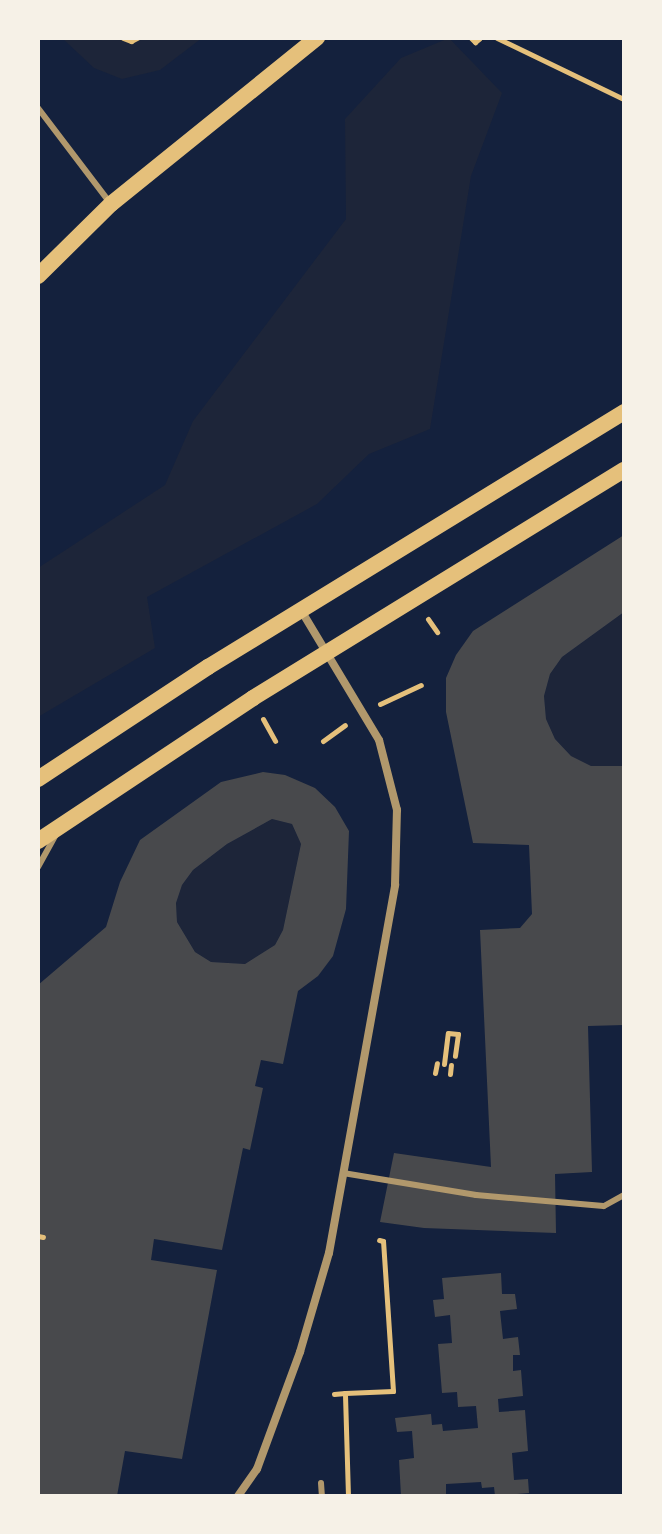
<!DOCTYPE html>
<style>
body{margin:0}
#map{position:relative;width:662px;height:1534px;overflow:hidden;background:#14213d;font-family:Commissioner,sans-serif}
div>[style]{position:absolute}
.green>*{inset:0;background:#1d2539}
.building>*{inset:0;background:#48494c}
.path>*{height:5px;margin:-2.5px;padding:0 2.5px;transform-origin:2.5px;border-radius:2.5px;background:#e5c07b}
.service>*{height:6px;margin:-3px;padding:0 3px;transform-origin:3px;border-radius:3px;background:#b1986c}
.minor>*{height:8px;margin:-4px;padding:0 4px;transform-origin:4px;border-radius:4px;background:#b1986c}
.secondary>*{height:16px;margin:-8px;padding:0 8px;transform-origin:8px;border-radius:8px;background:#e5c07b}
span{translate:-50% -50%;white-space:nowrap;text-align:center;line-height:1.15;-webkit-text-stroke:8px #f6f1e7;paint-order:stroke}
.frame{position:absolute;inset:0;border:40px solid #f6f1e7;pointer-events:none}
</style>
<div id="map">
<div class="green">
<div style="clip-path:polygon(62px 38px,202px 38px,160px 70px,122px 79px,94px 68px)"></div>
<div style="clip-path:polygon(449px 38px,502px 93px,471px 176px,430px 429px,369px 454px,317px 504px,147px 597px,155px 648px,38px 717px,38px 568px,165px 485px,193px 421px,346px 219px,345px 119px,401px 58px)"></div>
<div style="clip-path:polygon(624px 612px,624px 766px,591px 766px,571px 756px,555px 739px,546px 719px,544px 696px,550px 674px,562px 657px)"></div>
<div style="clip-path:polygon(272px 819px,292px 824px,301px 844px,283px 930px,275px 945px,245px 964px,211px 962px,195px 952px,177px 922px,176px 903px,182px 885px,193px 870px,227px 844px)"></div>
</div>
<div class="building">
<div style="clip-path:polygon(624px 535px,624px 612px,562px 657px,550px 674px,544px 696px,546px 719px,555px 739px,571px 756px,591px 766px,624px 766px,624px 1025px,588px 1026px,592px 1172px,555px 1174px,556px 1233px,424px 1228px,380px 1222px,394px 1153px,491px 1167px,480px 930px,520px 928px,532px 914px,529px 845px,473px 843px,446px 712px,446px 678px,456px 655px,473px 631px)"></div>
<div style="clip-path:polygon(evenodd,263px 772px,285px 775px,315px 788px,335px 807px,349px 831px,346px 909px,333px 956px,318px 976px,298px 991px,283px 1064px,261px 1060px,255px 1086px,263px 1088px,250px 1150px,243px 1148px,222px 1250px,154px 1239px,151px 1260px,217px 1270px,182px 1459px,125px 1451px,117px 1496px,38px 1496px,38px 985px,106px 927px,120px 882px,140px 840px,221px 782px,263px 772px,272px 819px,292px 824px,301px 844px,283px 930px,275px 945px,245px 964px,211px 962px,195px 952px,177px 922px,176px 903px,182px 885px,193px 870px,227px 844px,272px 819px)"></div>
<div style="clip-path:polygon(501px 1273px,502px 1294px,515px 1294px,517px 1309px,500px 1311px,503px 1339px,518px 1337px,520px 1355px,513px 1355px,513px 1371px,521px 1370px,523px 1396px,498px 1399px,499px 1412px,525px 1410px,528px 1451px,512px 1453px,514px 1480px,528px 1479px,529px 1493px,495px 1496px,494px 1487px,482px 1488px,481px 1482px,446px 1484px,446px 1496px,401px 1496px,399px 1460px,414px 1458px,412px 1431px,397px 1432px,395px 1418px,431px 1414px,432px 1425px,442px 1424px,443px 1431px,478px 1428px,476px 1406px,458px 1407px,457px 1392px,442px 1393px,438px 1344px,452px 1343px,450px 1315px,435px 1317px,433px 1300px,444px 1299px,442px 1278px)"></div>
</div>
<div class="path">
<div style="left:123px;top:38px;width:9px;rotate:21deg"></div>
<div style="left:131px;top:41px;width:7px;rotate:-27deg"></div>
<div style="left:471px;top:38px;width:6px;rotate:45deg"></div>
<div style="left:475px;top:42px;width:6px;rotate:-39deg"></div>
<div style="left:497px;top:38px;width:141px;rotate:25.7deg"></div>
<div style="left:428px;top:619px;width:16px;rotate:55deg"></div>
<div style="left:380px;top:704px;width:45px;rotate:-24.9deg"></div>
<div style="left:263px;top:719px;width:25px;rotate:61deg"></div>
<div style="left:323px;top:741px;width:27px;rotate:-36deg"></div>
<div style="left:444px;top:1064px;width:31px;rotate:-83deg"></div>
<div style="left:448px;top:1033px;width:10px;rotate:6deg"></div>
<div style="left:458px;top:1034px;width:22px;rotate:98deg"></div>
<div style="left:435px;top:1073px;width:10px;rotate:-79deg"></div>
<div style="left:450px;top:1074px;width:9px;rotate:-84deg"></div>
<div style="left:38px;top:1236px;width:5px;rotate:11deg"></div>
<div style="left:334px;top:1394px;width:11px;rotate:-5deg"></div>
<div style="left:348px;top:1496px;width:103px;rotate:-91.7deg"></div>
<div style="left:345px;top:1393px;width:48px;rotate:-2.4deg"></div>
<div style="left:393px;top:1391px;width:150px;rotate:-93.8deg"></div>
<div style="left:383px;top:1241px;width:4px;rotate:-166deg"></div>
</div>
<div class="service">
<div style="left:38px;top:108px;width:121px;rotate:52.8deg"></div>
<div style="left:38px;top:867px;width:37px;rotate:-61deg"></div>
<div style="left:343px;top:1173px;width:135px;rotate:9.4deg"></div>
<div style="left:476px;top:1195px;width:128px;rotate:4.9deg"></div>
<div style="left:604px;top:1206px;width:23px;rotate:-29deg"></div>
<div style="left:321px;top:1483px;width:13px;rotate:86deg"></div>
</div>
<div class="minor">
<div style="left:238px;top:1496px;width:33px;rotate:-55deg"></div>
<div style="left:257px;top:1469px;width:125px;rotate:-69.8deg"></div>
<div style="left:300px;top:1352px;width:103px;rotate:-73.7deg"></div>
<div style="left:329px;top:1253px;width:374px;rotate:-79.8deg"></div>
<div style="left:395px;top:885px;width:75px;rotate:-88.5deg"></div>
<div style="left:397px;top:810px;width:72px;rotate:-104.4deg"></div>
<div style="left:379px;top:740px;width:152px;rotate:-121deg"></div>
</div>
<div class="secondary">
<div style="left:38px;top:276px;width:103px;rotate:-44.6deg"></div>
<div style="left:111px;top:204px;width:265px;rotate:-38.9deg"></div>
<div style="left:38px;top:779px;width:204px;rotate:-33.4deg"></div>
<div style="left:208px;top:667px;width:488px;rotate:-31.5deg"></div>
<div style="left:38px;top:841px;width:258px;rotate:-33.6deg"></div>
<div style="left:253px;top:698px;width:435px;rotate:-31.6deg"></div>
</div>
<div class="frame"></div>
</div>
